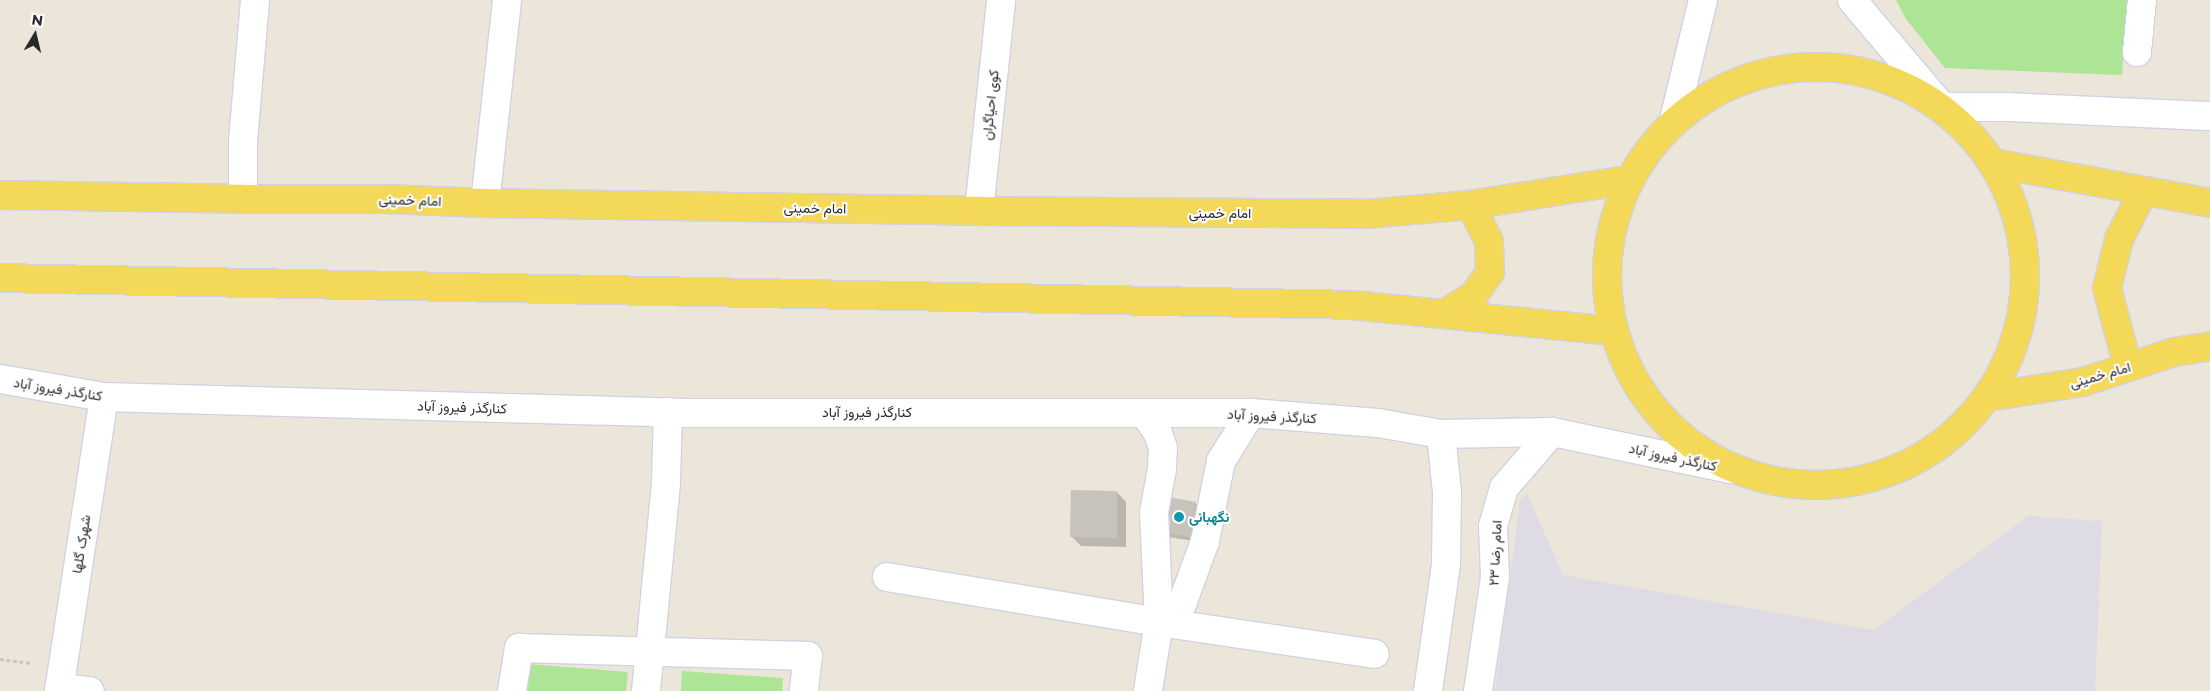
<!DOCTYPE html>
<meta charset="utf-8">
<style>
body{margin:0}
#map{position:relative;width:2210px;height:691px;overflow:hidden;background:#ece5da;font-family:Montserrat,Vazirmatn,sans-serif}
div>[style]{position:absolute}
.industrial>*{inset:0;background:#dedbe4}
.green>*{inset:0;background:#ace595}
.shadow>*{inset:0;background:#0003}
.building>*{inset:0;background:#c7c2ba}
.path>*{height:3px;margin-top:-1.5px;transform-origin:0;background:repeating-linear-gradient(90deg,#c7c7c7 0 4px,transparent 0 6.5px)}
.roads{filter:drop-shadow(1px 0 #d0d2e3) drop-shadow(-1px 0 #d0d2e3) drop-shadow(0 1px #d0d2e3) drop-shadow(0 -1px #d0d2e3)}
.minor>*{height:28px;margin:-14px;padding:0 14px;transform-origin:14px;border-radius:14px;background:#fff}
.major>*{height:28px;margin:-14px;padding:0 14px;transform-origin:14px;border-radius:14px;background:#f4d857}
.major>.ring{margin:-14px;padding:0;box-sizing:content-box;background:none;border:28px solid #f4d857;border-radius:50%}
.dots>*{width:14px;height:14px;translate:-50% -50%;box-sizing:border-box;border:2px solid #fff;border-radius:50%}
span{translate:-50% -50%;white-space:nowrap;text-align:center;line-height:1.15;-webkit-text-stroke:4px #fff;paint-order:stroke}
.street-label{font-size:14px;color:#292929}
.culture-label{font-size:14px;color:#0d838f;font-weight:700}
.left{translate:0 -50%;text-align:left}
.north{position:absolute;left:10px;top:10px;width:50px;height:50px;-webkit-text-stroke:4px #fff;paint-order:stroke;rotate:9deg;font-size:14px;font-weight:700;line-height:20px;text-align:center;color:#292929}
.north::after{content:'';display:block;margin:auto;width:18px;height:22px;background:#292929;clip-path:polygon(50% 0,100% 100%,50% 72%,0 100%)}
</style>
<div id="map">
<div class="industrial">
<div style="clip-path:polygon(1527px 494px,1563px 575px,1874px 630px,2028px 516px,2102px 521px,2095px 691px,1495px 691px,1520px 500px)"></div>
</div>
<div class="green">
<div style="clip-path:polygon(1896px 0,2127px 0,2122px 75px,1945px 68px,1906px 19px)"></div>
<div style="clip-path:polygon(528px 664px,628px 672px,626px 691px,526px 691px)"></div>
<div style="clip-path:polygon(682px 671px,783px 678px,782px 691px,681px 691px)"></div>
</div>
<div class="shadow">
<div style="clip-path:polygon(1117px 492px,1126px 502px,1126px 547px,1081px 546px,1072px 537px)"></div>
<div style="clip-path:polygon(1195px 503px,1200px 508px,1194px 541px,1168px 537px,1164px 532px)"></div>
</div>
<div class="building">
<div style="clip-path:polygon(1071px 490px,1117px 491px,1117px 538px,1070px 537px)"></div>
<div style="clip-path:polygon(1168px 497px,1196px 502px,1190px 537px,1162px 532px)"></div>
</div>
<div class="path">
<div style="left:0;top:659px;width:32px;rotate:7deg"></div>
</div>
<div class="roads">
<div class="minor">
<div style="left:1852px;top:0;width:140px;rotate:49.9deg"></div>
<div style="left:1942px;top:107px;width:66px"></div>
<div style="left:2008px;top:107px;width:202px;rotate:2.6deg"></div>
<div style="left:2137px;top:52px;width:52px;rotate:-84.5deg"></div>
<div style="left:1674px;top:120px;width:123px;rotate:-76.4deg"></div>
<div style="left:243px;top:199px;width:58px;rotate:-90deg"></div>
<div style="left:243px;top:141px;width:142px;rotate:-85.1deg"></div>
<div style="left:485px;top:203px;width:204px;rotate:-83.8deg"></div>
<div style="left:979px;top:211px;width:212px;rotate:-84deg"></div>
<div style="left:0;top:379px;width:106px;rotate:9.8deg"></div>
<div style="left:104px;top:397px;width:583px;rotate:1.57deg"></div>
<div style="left:687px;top:413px;width:564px"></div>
<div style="left:1251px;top:413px;width:127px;rotate:4.5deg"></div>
<div style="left:1378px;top:423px;width:64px;rotate:9.9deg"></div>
<div style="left:1441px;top:434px;width:111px;rotate:-1deg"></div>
<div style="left:1552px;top:432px;width:183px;rotate:11.7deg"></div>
<div style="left:1144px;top:413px;width:24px;rotate:55deg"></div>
<div style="left:1158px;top:433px;width:16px;rotate:72deg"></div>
<div style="left:1163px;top:448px;width:21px;rotate:93deg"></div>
<div style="left:1162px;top:469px;width:44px;rotate:100.5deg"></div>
<div style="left:1154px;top:512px;width:110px;rotate:87.4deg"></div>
<div style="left:1159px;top:622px;width:70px;rotate:99.1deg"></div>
<div style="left:887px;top:577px;width:276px;rotate:9.4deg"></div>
<div style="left:1159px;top:622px;width:218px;rotate:8.4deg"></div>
<div style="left:1159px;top:622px;width:29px;rotate:-38deg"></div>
<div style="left:1182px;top:604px;width:67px;rotate:-69.9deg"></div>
<div style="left:1205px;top:541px;width:82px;rotate:-78.7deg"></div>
<div style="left:1221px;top:461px;width:57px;rotate:-58deg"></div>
<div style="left:59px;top:688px;width:31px;rotate:6deg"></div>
<div style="left:59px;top:691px;width:297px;rotate:-81.3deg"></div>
<div style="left:512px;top:691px;width:44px;rotate:-80.8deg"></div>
<div style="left:519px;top:648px;width:289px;rotate:1.6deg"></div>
<div style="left:808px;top:656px;width:35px;rotate:97deg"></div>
<div style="left:646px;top:691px;width:210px;rotate:-84.5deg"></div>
<div style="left:666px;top:482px;width:70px;rotate:-88.4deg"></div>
<div style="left:1428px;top:691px;width:128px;rotate:-81.9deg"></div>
<div style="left:1446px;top:564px;width:72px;rotate:-89.2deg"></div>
<div style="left:1447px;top:492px;width:58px;rotate:-95.9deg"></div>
<div style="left:1478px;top:691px;width:115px;rotate:-81.5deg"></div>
<div style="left:1495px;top:577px;width:51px;rotate:-92.2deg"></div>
<div style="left:1493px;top:526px;width:40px;rotate:-74deg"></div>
<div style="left:1504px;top:488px;width:74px;rotate:-49.4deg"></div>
</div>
<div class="major">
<div class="ring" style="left:1607px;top:67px;width:390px;height:390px"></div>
<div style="left:1993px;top:163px;width:221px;rotate:10.4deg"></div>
<div style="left:0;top:195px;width:243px;rotate:0.9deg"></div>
<div style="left:243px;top:199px;width:142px"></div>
<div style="left:385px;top:199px;width:100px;rotate:2.3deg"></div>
<div style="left:485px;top:203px;width:494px;rotate:0.9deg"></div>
<div style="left:979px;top:211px;width:388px;rotate:0.4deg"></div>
<div style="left:1367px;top:214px;width:103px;rotate:-5deg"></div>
<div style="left:1470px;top:205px;width:160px;rotate:-9deg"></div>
<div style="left:0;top:278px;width:1352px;rotate:1.14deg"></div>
<div style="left:1352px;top:305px;width:261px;rotate:5.7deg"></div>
<div style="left:1444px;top:314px;width:36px;rotate:-32deg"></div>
<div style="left:1474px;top:295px;width:28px;rotate:-55deg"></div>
<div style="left:1490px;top:272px;width:31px;rotate:-92deg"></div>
<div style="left:1489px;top:241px;width:41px;rotate:-117.8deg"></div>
<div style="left:2128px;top:367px;width:82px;rotate:-104.9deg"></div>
<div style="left:2107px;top:288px;width:50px;rotate:-76.2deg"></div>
<div style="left:2119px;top:239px;width:53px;rotate:-62.9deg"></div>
<div style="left:1988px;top:397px;width:96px;rotate:-9deg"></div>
<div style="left:2083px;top:382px;width:96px;rotate:-18.2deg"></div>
<div style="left:2174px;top:352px;width:36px;rotate:-9deg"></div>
</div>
</div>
<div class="dots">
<div style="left:1179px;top:517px;background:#0f9aa8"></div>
</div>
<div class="street-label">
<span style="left:990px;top:105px;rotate:-84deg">کوی احیاگران</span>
<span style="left:410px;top:200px;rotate:2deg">امام خمینی</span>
<span style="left:815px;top:208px;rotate:1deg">امام خمینی</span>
<span style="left:1220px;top:213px">امام خمینی</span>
<span style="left:2100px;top:375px;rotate:-16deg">امام خمینی</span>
<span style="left:58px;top:389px;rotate:9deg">کنارگذر فیروز آباد</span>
<span style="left:462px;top:407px;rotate:2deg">کنارگذر فیروز آباد</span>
<span style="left:867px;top:412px">کنارگذر فیروز آباد</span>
<span style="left:1272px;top:416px;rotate:3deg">کنارگذر فیروز آباد</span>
<span style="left:1673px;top:457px;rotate:12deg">کنارگذر فیروز آباد</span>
<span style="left:81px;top:544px;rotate:-81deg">شهرک گلها</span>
<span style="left:1495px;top:553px;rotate:-87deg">امام رضا ۲۳</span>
</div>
<div class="culture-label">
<span class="left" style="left:1189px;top:517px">نگهبانی</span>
</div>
<div class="north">N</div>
</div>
